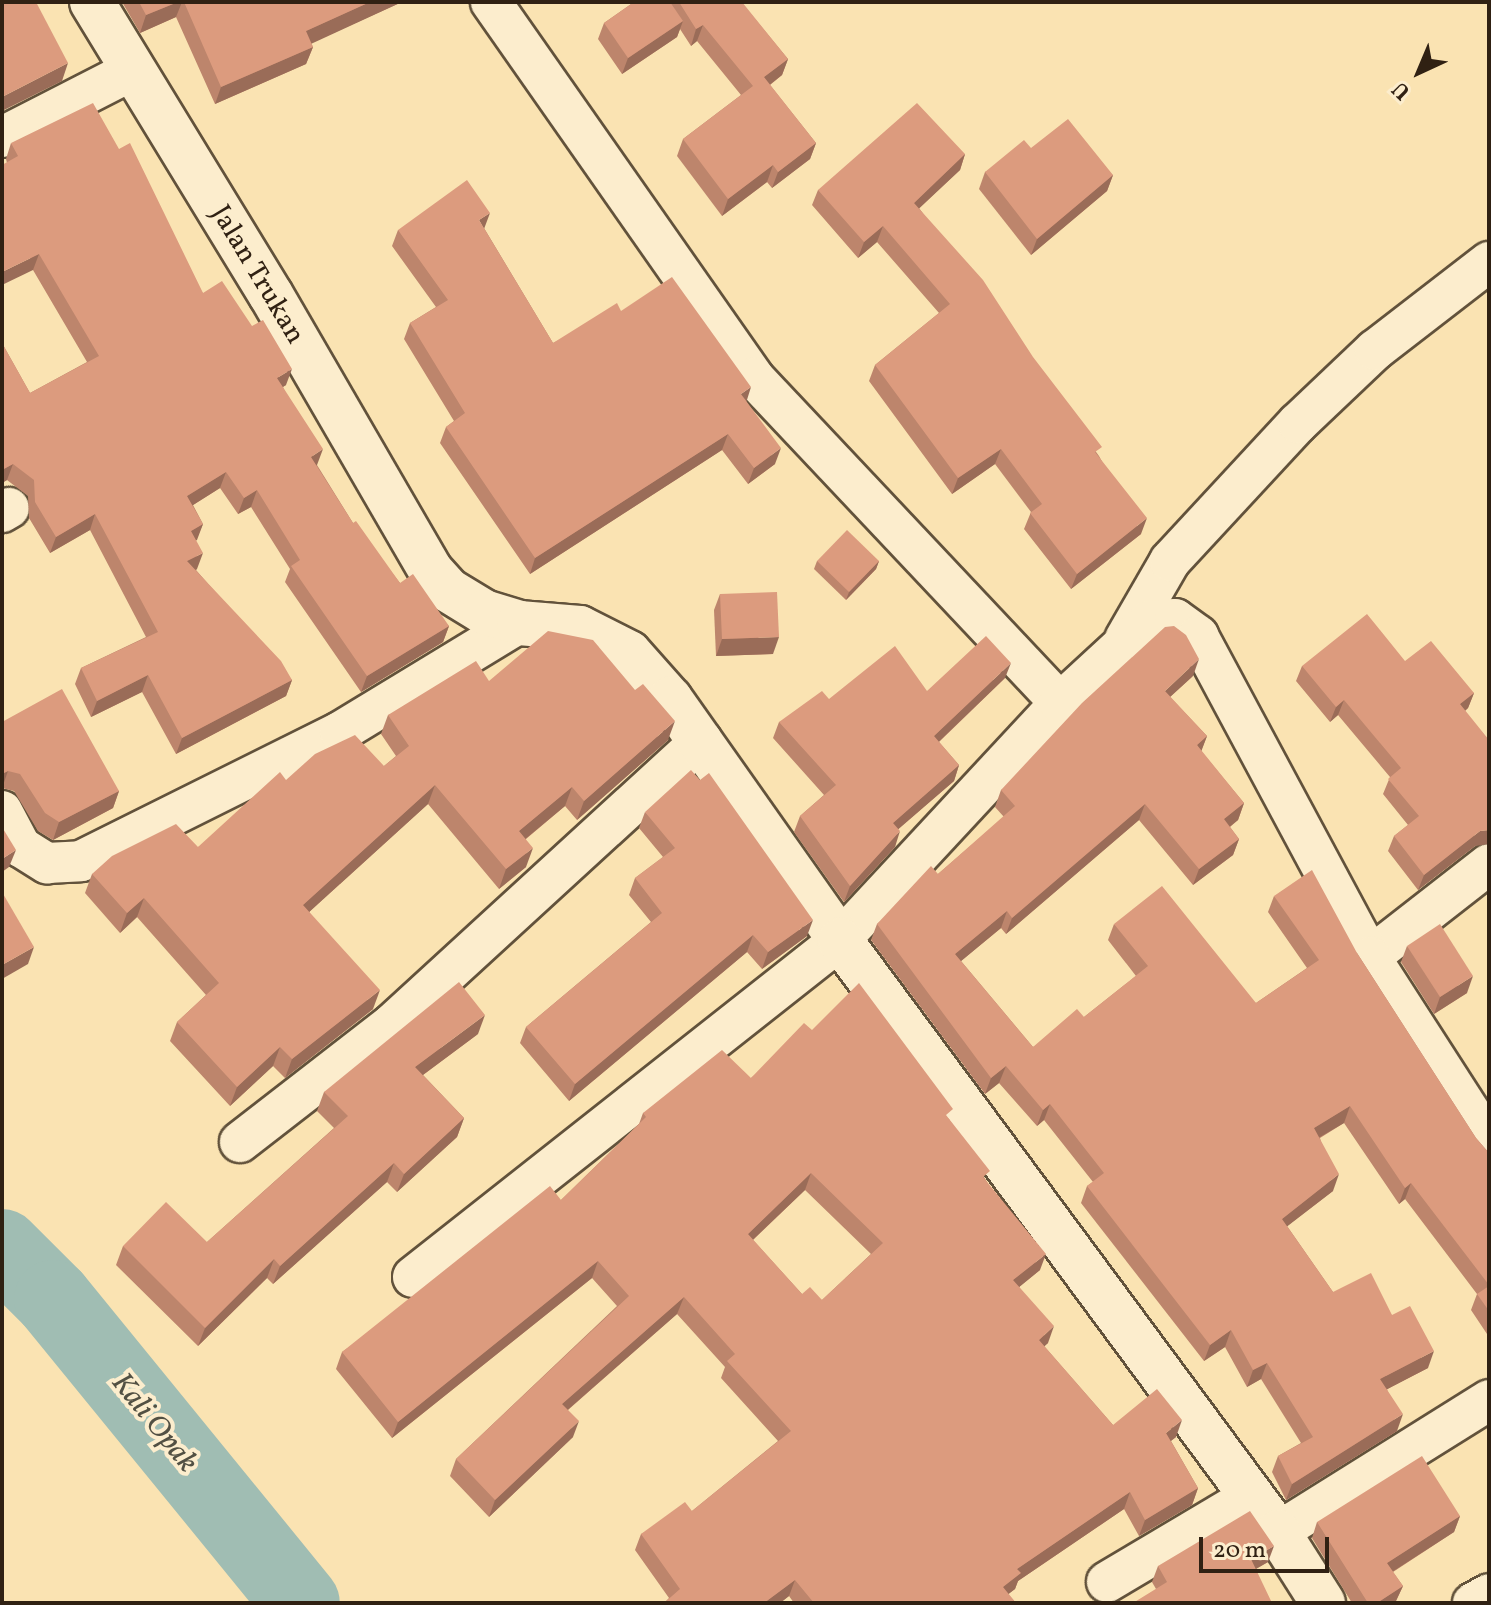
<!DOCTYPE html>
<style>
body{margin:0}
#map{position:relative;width:1491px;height:1605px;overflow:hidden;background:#fae3b2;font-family:Vollkorn,serif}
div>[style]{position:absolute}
.river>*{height:78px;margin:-39px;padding:0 39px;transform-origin:39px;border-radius:39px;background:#a0bdb3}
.roads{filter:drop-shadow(2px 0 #62523b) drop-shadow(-2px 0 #62523b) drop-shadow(0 2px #62523b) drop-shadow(0 -2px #62523b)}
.minor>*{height:40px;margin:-20px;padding:0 20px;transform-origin:20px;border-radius:20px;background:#fcedcd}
.tertiary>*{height:44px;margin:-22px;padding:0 22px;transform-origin:22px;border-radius:22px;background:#fcedcd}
.wall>*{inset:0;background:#bd856c}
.shaded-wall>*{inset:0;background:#9a6c58}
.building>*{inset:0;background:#dc9b7e}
span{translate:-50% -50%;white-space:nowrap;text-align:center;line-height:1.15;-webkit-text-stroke:8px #fcedcd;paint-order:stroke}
.street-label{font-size:28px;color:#302113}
.water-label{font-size:30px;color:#525043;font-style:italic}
.frame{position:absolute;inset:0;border:4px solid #302113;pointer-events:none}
.north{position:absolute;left:1379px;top:32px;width:80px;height:80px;-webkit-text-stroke:6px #fcedcd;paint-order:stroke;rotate:224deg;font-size:22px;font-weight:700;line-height:32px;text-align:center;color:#302113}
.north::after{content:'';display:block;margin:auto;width:28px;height:36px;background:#302113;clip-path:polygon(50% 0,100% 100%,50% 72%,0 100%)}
.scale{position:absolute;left:1199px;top:1537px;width:130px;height:36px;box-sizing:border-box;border:4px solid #302113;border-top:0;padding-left:10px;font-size:24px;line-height:28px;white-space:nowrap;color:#302113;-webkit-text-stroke:6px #fcedcd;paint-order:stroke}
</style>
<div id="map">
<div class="river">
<div style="left:2px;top:1248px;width:72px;rotate:45deg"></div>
<div style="left:53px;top:1299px;width:392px;rotate:50.8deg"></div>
</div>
<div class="roads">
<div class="minor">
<div style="left:491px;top:2px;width:459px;rotate:55deg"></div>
<div style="left:754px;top:378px;width:446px;rotate:46.7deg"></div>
<div style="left:2px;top:137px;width:147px;rotate:-27.1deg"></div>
<div style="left:2px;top:512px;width:8px;rotate:-30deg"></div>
<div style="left:1125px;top:639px;width:90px;rotate:-60deg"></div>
<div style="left:1170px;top:561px;width:188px;rotate:-47.2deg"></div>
<div style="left:1298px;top:423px;width:106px;rotate:-43.5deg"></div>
<div style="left:1375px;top:350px;width:144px;rotate:-37.7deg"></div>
<div style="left:2px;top:811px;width:41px;rotate:62.2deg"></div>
<div style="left:21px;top:847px;width:31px;rotate:32deg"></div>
<div style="left:47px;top:863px;width:34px;rotate:-3deg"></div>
<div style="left:81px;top:861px;width:289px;rotate:-26.5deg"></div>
<div style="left:340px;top:732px;width:210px;rotate:-31.3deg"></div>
<div style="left:1370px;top:957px;width:151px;rotate:-38deg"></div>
<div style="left:240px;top:1142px;width:192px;rotate:-37.8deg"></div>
<div style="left:392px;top:1024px;width:420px;rotate:-42.5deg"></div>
<div style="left:413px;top:1277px;width:544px;rotate:-38.28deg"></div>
<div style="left:840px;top:940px;width:323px;rotate:-47.1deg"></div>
<div style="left:1060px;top:703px;width:121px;rotate:-42.7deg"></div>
<div style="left:1149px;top:621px;width:26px;rotate:-4deg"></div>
<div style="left:1175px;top:619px;width:29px;rotate:36deg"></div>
<div style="left:1198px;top:636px;width:364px;rotate:61.8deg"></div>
<div style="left:1370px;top:957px;width:220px;rotate:57.2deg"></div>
<div style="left:1278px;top:1532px;width:249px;rotate:-32deg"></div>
<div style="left:1107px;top:1582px;width:169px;rotate:-30.7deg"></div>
<div style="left:1473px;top:1603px;width:18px;rotate:-29deg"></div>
</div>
<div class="tertiary">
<div style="left:92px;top:2px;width:343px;rotate:58.6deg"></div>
<div style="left:271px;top:295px;width:319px;rotate:59.9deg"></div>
<div style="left:431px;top:571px;width:25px;rotate:48deg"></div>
<div style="left:448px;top:590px;width:42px;rotate:31.4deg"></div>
<div style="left:484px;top:612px;width:37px;rotate:17deg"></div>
<div style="left:519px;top:623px;width:61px;rotate:4.7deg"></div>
<div style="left:580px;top:628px;width:55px;rotate:27deg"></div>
<div style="left:629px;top:653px;width:62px;rotate:48.3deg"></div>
<div style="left:670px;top:699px;width:295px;rotate:54.8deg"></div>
<div style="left:840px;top:940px;width:736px;rotate:53.5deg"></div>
<div style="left:1278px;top:1532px;width:84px;rotate:57.6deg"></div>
</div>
</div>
<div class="wall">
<div style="clip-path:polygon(122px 2px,402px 2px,311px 43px,313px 47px,306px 64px,215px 104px,176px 17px,140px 33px)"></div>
<div style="clip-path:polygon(634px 2px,741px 2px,788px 59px,782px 75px,770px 85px,816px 143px,810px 159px,772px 188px,767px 182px,722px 216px,677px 156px,683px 139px,741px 95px,697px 41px,691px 46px,680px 29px,677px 37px,622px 74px,598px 39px,604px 23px)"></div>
<div style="clip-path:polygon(11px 143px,203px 293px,286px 385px,283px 387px,317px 465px,353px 523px,400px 583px,449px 626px,443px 642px,361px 692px,285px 582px,290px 569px,251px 507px,238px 514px,220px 488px,193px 505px,203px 524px,196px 540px,197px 569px,196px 570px,292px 680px,286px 696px,176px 754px,142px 692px,91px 717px,75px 684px,81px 668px,146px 637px,90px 530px,50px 553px,29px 518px,28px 496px,7px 480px,2px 483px,2px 343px,30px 393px,87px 362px,33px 270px,6px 159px)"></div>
<div style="clip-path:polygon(1031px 148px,1113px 175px,1107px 191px,1031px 255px,979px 189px,985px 172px)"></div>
<div style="clip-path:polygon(965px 154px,960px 170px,919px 208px,1099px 456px,1141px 534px,1071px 589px,1024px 529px,1031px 512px,995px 464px,952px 494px,869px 381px,875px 365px,939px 313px,877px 242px,858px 258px,812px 205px,818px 190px)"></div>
<div style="clip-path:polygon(484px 228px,553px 343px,621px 311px,746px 401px,775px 464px,748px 484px,722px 450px,530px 574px,440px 443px,446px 427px,454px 421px,404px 339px,410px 323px,436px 307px,392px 246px,398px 230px)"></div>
<div style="clip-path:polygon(817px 561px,879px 561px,876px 569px,846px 600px,814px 569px)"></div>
<div style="clip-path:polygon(720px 594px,773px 654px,716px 656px,714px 610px)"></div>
<div style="clip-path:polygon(1405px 661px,1474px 693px,1468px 708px,1465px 711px,1475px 846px,1418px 890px,1388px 851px,1394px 836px,1408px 825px,1383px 794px,1390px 777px,1338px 715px,1330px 722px,1296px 681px,1302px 666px)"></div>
<div style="clip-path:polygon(1193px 676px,1170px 697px,1207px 736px,1201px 751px,1244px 803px,1238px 820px,1230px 827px,1239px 839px,1233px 855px,1193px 885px,1139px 820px,1006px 934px,1001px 928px,961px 961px,1033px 1047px,1084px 1017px,1136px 976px,1108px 940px,1114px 924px,1256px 1003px,1307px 968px,1268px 912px,1274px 896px,1357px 953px,1476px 1138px,1489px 1153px,1489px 1337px,1471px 1310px,1477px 1294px,1405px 1199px,1399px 1204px,1344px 1123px,1320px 1138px,1333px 1191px,1287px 1226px,1333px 1292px,1392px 1315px,1428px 1368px,1387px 1389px,1397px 1431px,1286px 1500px,1272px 1472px,1278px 1456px,1301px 1443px,1261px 1379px,1247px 1387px,1225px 1347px,1204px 1361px,1081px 1203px,1087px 1186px,1093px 1182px,1044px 1120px,1037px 1126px,999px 1083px,985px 1094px,871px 940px,877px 924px,938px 874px,1004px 817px,995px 807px,1001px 790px)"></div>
<div style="clip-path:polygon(1005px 678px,939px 742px,959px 765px,954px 781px,898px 829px,895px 847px,844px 902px,794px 832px,800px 816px,824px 795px,773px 738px,779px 722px,927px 691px)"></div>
<div style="clip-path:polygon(489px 681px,668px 740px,577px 820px,565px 806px,526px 839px,526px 867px,499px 889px,428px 804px,309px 912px,373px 1009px,285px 1078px,273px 1066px,230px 1106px,170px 1041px,177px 1022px,206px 995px,137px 917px,120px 933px,85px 893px,92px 874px,198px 847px,384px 766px,396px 756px,381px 734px,388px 715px)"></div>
<div style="clip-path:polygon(2px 722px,119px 791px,113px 808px,53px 840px,38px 831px,14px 791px,2px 788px)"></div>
<div style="clip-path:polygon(645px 812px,807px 936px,762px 969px,747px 952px,569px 1101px,520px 1043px,526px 1027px,651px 922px,629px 895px,635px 878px,663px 857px,639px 828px)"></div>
<div style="clip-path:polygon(1407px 946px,1467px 993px,1434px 1014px,1401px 962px)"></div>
<div style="clip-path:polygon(evenodd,812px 1030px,949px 1119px,1040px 1270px,1019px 1287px,1048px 1343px,1044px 1346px,1113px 1425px,1176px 1437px,1171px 1441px,1198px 1488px,1192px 1505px,1139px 1536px,1124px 1509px,1018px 1581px,1015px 1589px,1008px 1594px,1016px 1603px,794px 1603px,789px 1596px,780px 1603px,664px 1603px,669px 1598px,635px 1550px,641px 1534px,692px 1511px,778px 1441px,721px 1378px,725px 1367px,677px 1314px,568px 1410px,573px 1437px,489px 1517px,450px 1476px,456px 1459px,617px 1306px,592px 1278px,392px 1438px,336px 1369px,342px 1352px,561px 1200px,639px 1124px,643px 1113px,751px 1078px,812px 1030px,805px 1190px,871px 1254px,822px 1300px,802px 1294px,753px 1240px,805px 1190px)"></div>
<div style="clip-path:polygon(478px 1034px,423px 1075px,464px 1118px,457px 1137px,397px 1192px,387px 1182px,273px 1284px,267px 1278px,198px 1346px,116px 1265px,123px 1246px,207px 1242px,334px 1128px,317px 1111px,324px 1092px)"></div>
<div style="clip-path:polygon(1460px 1516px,1454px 1532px,1393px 1572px,1403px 1586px,1395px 1603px,1352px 1603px,1312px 1538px,1317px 1522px)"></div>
<div style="clip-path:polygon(1268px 1562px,1256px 1569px,1156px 1589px,1152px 1582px,1158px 1566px)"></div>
</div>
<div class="shaded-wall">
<div style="clip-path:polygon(178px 2px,182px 2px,176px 17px,140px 33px,146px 15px)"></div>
<div style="clip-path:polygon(370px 2px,402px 2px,300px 49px,306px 31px)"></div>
<div style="clip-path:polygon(683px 21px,677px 37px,622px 74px,628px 58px)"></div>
<div style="clip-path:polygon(703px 25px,697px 41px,691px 46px,696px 29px)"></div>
<div style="clip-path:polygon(313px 47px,306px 64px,215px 104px,221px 87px)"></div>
<div style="clip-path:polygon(788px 59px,782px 75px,758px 94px,764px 77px)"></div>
<div style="clip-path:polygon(68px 63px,62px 81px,2px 111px,2px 97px)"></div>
<div style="clip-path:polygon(816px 143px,810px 159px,772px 188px,778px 172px)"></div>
<div style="clip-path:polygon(965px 154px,960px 170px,909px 218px,914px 203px)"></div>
<div style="clip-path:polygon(773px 165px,767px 182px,722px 216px,728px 199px)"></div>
<div style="clip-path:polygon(1113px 175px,1107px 191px,1031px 255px,1037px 239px)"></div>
<div style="clip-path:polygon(490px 213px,484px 229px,479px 220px)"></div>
<div style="clip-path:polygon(883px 226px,877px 242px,858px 258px,864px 242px)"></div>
<div style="clip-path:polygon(39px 254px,33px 270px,2px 285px,2px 272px)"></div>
<div style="clip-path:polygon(292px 369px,286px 385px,271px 394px,277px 378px)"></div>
<div style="clip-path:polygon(751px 387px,746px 403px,741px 394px)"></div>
<div style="clip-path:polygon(728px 434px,722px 450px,530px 574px,535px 558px)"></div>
<div style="clip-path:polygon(781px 448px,775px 464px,748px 484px,754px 468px)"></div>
<div style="clip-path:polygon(323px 449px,317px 465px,306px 473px,311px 457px)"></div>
<div style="clip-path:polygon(1001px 449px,995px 464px,952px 494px,958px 478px)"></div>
<div style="clip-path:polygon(13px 464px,7px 480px,2px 483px,2px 470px)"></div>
<div style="clip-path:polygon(226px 472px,220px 488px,182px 512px,187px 496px)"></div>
<div style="clip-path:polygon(257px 490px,251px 507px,238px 514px,244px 498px)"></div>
<div style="clip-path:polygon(95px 514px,90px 530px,50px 553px,56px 537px)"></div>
<div style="clip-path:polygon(1147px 518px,1141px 534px,1071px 589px,1077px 574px)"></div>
<div style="clip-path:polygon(203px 524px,197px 540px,185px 547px,191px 531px)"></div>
<div style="clip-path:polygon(203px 553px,197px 569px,182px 577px,187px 561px)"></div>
<div style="clip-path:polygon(879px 561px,876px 569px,846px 600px,849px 592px)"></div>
<div style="clip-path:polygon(449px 626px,443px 642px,361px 692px,367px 676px)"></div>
<div style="clip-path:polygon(779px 637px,773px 654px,716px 656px,722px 639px)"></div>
<div style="clip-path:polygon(1199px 659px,1193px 676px,1159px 707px,1165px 691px)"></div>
<div style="clip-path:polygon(1011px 663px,1005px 678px,928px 752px,934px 736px)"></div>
<div style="clip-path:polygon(148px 675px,142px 692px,91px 717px,97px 701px)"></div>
<div style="clip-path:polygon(292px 680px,286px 696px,176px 754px,182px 738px)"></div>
<div style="clip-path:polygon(1474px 693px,1468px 708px,1454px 720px,1460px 704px)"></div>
<div style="clip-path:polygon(1344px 700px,1338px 715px,1330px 722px,1336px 707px)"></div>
<div style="clip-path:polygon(675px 721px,668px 740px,577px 820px,584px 801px)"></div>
<div style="clip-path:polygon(1207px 736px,1201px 752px,1197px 745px)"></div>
<div style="clip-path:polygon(959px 765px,954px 781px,887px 839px,893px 823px)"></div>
<div style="clip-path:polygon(8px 771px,2px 788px,2px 774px)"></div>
<div style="clip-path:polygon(435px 785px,428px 804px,296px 924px,303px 905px)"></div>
<div style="clip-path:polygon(572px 787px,565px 806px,512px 850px,519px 831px)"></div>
<div style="clip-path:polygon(119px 791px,113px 808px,53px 840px,59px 822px)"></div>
<div style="clip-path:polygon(1244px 803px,1238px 820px,1218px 836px,1224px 819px)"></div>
<div style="clip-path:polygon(1145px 804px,1139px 820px,1006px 934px,1012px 918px)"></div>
<div style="clip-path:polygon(1489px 830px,1489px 844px,1475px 846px,1418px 890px,1424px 875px,1480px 831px)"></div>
<div style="clip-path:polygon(900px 831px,895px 847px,844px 902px,850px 886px)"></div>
<div style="clip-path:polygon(1239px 839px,1233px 855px,1193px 885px,1199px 869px)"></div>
<div style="clip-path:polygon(533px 848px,526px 867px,499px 889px,506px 869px)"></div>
<div style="clip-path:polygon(16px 850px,9px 867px,2px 872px,2px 859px)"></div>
<div style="clip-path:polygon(144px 898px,137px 917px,120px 933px,127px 913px)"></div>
<div style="clip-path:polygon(1007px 911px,1001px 928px,949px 971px,955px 954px)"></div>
<div style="clip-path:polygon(813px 920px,807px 936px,762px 969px,768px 952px)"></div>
<div style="clip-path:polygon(753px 935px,747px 952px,569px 1101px,575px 1084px)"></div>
<div style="clip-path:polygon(34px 947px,28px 964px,2px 979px,2px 965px)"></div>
<div style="clip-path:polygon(1473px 976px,1467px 993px,1434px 1014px,1440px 997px)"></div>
<div style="clip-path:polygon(380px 990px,373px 1009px,285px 1078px,292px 1059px)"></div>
<div style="clip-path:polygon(485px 1015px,478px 1034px,408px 1086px,415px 1067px)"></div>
<div style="clip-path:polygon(280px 1047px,273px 1066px,230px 1106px,237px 1087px)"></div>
<div style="clip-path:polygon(1006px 1066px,999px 1083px,985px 1094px,991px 1078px)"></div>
<div style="clip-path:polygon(1050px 1104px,1044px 1120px,1037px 1126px,1043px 1110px)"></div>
<div style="clip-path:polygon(1350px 1106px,1344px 1123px,1308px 1144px,1314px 1128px)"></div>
<div style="clip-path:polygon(464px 1118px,457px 1137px,397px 1192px,404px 1174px)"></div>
<div style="clip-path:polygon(394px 1163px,387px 1182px,273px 1284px,280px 1266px)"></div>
<div style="clip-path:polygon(811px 1173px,805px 1190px,742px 1250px,748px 1234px)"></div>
<div style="clip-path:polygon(1339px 1174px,1333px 1191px,1276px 1235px,1282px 1219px)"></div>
<div style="clip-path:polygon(1411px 1183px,1405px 1199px,1399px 1204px,1405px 1188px)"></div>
<div style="clip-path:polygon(1046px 1254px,1040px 1270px,1007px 1297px,1013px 1280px)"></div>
<div style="clip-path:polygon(274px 1259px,267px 1278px,198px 1346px,205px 1328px)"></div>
<div style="clip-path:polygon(598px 1261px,592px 1278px,392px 1438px,398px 1422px)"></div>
<div style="clip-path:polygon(684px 1297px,677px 1314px,556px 1420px,562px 1404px)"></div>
<div style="clip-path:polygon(1054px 1326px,1048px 1343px,1033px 1357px,1039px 1340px)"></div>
<div style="clip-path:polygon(1231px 1330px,1225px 1347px,1204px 1361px,1210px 1345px)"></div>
<div style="clip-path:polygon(1434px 1351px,1428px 1368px,1374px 1396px,1380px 1379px)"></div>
<div style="clip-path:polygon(1267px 1363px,1261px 1379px,1247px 1387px,1253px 1370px)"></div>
<div style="clip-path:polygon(1403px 1414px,1397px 1431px,1286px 1500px,1292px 1484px)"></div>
<div style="clip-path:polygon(1182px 1420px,1176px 1437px,1160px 1449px,1166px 1433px)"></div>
<div style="clip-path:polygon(579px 1421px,573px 1437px,489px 1517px,495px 1500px)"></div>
<div style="clip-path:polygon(1198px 1488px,1192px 1505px,1139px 1536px,1145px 1520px)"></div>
<div style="clip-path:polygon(1130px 1492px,1124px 1509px,1018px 1581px,1015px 1589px,997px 1603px,1003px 1587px,1017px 1569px)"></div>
<div style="clip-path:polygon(1460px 1516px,1454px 1532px,1381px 1579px,1387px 1563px)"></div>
<div style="clip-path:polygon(1274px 1546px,1268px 1562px,1245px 1575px,1251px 1559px)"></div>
<div style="clip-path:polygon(795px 1580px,789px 1596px,780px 1603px,764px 1603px)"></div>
<div style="clip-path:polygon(1403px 1586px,1395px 1603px,1377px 1603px)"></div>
</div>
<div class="building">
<div style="clip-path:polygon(2px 2px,36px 2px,68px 63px,2px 97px)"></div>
<div style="clip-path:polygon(139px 2px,178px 2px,146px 15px)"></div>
<div style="clip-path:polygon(184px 2px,370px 2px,306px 31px,313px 47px,221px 87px)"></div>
<div style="clip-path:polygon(634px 2px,670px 2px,683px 21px,628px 58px,604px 23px)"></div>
<div style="clip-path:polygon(679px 2px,742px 2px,788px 59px,764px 77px,816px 143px,778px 172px,773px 165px,728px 199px,683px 139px,753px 86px,703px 25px,696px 29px)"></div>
<div style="clip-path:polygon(93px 103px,119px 149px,130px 143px,203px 293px,222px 281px,252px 326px,263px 320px,292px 369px,277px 378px,323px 449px,311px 457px,353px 523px,356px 521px,400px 583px,413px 574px,449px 626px,367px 676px,291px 566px,300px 560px,257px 490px,244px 498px,226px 472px,187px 496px,203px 524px,191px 531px,203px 553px,187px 561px,281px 661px,292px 680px,182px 738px,148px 675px,97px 701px,81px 668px,158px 632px,95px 514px,56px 537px,35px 502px,34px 480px,13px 464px,2px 470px,2px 343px,30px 393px,99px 356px,39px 254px,2px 272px,2px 165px,18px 156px,11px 143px)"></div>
<div style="clip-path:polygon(917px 103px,965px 154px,914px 203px,983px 280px,1033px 357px,1102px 447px,1095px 452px,1147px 518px,1077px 574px,1030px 513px,1042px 504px,1001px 449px,958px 478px,875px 365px,950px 304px,883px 226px,864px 242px,818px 190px)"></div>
<div style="clip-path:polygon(1068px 119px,1113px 175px,1037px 239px,985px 172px,1024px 140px,1031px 148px)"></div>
<div style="clip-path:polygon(467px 180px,490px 213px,479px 220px,553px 343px,617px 303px,621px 311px,672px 277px,751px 387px,741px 394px,781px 448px,754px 468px,728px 434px,535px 558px,446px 427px,465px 413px,410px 323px,448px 300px,398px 230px)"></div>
<div style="clip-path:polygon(847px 530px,879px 561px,849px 592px,817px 561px)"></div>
<div style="clip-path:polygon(777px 592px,779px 637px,722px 639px,720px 594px)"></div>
<div style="clip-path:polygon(1367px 614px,1405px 661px,1431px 641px,1474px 693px,1460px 704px,1489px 740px,1489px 830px,1480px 831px,1424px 875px,1394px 836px,1419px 816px,1388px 779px,1401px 768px,1344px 700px,1336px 707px,1302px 666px)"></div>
<div style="clip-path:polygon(1174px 626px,1186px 635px,1199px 659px,1165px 691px,1207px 736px,1197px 745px,1244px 803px,1224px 819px,1239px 839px,1199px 869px,1145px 804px,1012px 918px,1007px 911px,955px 954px,1033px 1047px,1077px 1009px,1084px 1017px,1148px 966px,1114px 924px,1162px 886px,1256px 1003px,1319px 960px,1274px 896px,1312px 870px,1357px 953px,1476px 1138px,1489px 1153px,1489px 1285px,1411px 1183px,1405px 1188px,1350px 1106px,1314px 1128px,1339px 1174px,1282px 1219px,1333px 1292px,1371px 1273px,1392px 1315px,1410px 1306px,1434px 1351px,1380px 1379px,1403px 1414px,1292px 1484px,1278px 1456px,1313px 1437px,1267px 1363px,1253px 1370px,1231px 1330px,1210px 1345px,1087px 1186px,1104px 1173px,1050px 1104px,1043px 1110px,1006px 1066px,991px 1078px,877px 924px,931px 866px,938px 874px,1015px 806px,1001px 790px,1082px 703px,1165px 627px)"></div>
<div style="clip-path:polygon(548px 631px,593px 640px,635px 690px,643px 684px,675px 721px,584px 801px,572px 787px,519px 831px,533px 848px,506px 869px,435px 785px,303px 905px,380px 990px,292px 1059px,280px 1047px,237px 1087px,177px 1022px,219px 983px,144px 898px,127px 913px,92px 874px,112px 856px,176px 824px,198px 847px,280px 772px,286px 780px,315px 754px,355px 735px,384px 766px,409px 746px,388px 715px,476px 661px,489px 681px)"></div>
<div style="clip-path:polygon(986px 636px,1011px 663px,934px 736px,959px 765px,893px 823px,900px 831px,850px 886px,800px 816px,836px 785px,779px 722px,822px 691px,829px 699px,895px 646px,927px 691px)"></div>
<div style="clip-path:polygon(62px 689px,119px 791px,59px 822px,45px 813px,20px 774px,8px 771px,2px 774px,2px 722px)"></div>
<div style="clip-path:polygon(691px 770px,700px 780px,709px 773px,813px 920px,768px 952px,753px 935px,575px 1084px,526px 1027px,662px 913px,635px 878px,675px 848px,645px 812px)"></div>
<div style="clip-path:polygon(2px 827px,16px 850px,2px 859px)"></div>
<div style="clip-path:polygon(2px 892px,34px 947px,2px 965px)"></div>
<div style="clip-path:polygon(1440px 924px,1473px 976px,1440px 997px,1407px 946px)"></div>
<div style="clip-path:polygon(459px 982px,485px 1015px,415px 1067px,464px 1118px,404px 1174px,394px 1163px,280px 1266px,274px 1259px,205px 1328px,123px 1246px,166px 1202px,207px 1242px,348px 1116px,324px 1092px)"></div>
<div style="clip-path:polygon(evenodd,859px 983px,953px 1109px,946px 1115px,990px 1171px,983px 1177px,1046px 1254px,1013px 1280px,1054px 1326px,1039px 1340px,1113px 1425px,1157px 1389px,1182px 1420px,1166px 1433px,1198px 1488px,1145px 1520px,1130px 1492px,1017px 1569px,1021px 1573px,1003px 1587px,1016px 1603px,814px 1603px,795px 1580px,764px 1603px,664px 1603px,680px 1589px,641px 1534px,685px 1502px,692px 1511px,791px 1431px,727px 1361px,735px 1354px,684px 1297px,562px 1404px,579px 1421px,495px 1500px,456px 1459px,629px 1296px,598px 1261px,398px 1422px,342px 1352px,550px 1186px,561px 1200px,646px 1117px,643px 1113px,722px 1050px,751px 1078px,804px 1023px,812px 1030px,859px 983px,811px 1173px,883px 1243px,822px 1300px,810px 1287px,802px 1294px,748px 1234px,811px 1173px)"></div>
<div style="clip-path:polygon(1489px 1286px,1489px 1311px,1477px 1294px)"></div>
<div style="clip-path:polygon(1422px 1456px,1460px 1516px,1387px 1563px,1403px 1586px,1377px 1603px,1368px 1603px,1317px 1522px)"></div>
<div style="clip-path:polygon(1250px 1511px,1274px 1546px,1251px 1559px,1272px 1603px,1133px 1603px,1167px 1582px,1158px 1566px)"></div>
</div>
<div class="street-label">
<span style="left:257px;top:275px;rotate:59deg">Jalan Trukan</span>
</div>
<div class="water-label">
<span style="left:154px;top:1423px;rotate:51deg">Kali Opak</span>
</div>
<div class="frame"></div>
<div class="north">U</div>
<div class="scale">20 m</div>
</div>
